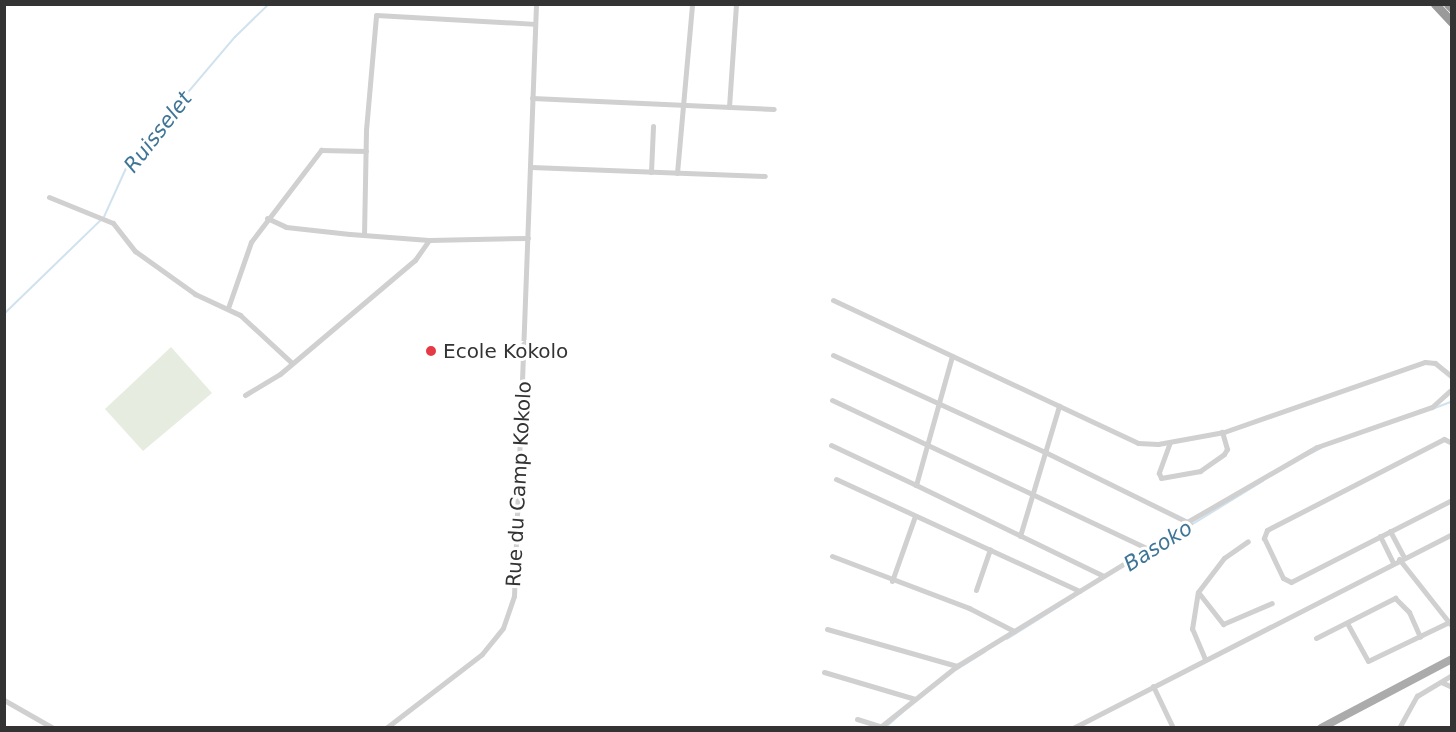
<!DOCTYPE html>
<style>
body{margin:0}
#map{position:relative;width:1456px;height:732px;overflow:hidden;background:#fff;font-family:"DejaVu Sans",sans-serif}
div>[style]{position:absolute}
.green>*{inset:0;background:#e6ecdf}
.stream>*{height:1.5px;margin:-0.75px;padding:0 0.75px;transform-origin:0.75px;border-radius:0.75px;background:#cfe2ee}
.street>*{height:5px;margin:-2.5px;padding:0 2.5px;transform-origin:2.5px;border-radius:2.5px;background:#d0d0d0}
.primary>*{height:8px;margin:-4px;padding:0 4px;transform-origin:4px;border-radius:4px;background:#ababab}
.highway>*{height:9px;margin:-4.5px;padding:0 4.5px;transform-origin:4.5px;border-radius:4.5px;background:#9a9a9a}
.dots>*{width:16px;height:16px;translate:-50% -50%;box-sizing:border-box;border:3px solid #fff;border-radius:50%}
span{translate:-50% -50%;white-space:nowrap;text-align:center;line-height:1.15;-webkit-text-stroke:6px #fff;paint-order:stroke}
.poi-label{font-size:20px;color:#333}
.left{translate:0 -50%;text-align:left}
.street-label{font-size:20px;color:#333}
.water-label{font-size:21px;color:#3f7597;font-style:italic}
.frame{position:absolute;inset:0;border:6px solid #333;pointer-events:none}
</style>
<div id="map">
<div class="green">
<div style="clip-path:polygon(171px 347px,212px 393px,143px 451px,105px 409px)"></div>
</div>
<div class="stream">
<div style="left:104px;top:217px;width:60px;rotate:-65.6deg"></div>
<div style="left:129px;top:162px;width:164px;rotate:-49.7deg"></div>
<div style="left:235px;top:37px;width:47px;rotate:-44.1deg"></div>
<div style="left:4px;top:314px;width:135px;rotate:-44.1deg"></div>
<div style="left:1435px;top:408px;width:17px;rotate:-21deg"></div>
<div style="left:1306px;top:456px;width:17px;rotate:-28deg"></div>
<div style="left:1170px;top:538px;width:109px;rotate:-31.5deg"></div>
<div style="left:1007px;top:639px;width:79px;rotate:-32.1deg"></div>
<div style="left:956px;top:670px;width:34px;rotate:-32deg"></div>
<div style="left:885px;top:728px;width:24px;rotate:-42deg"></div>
</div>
<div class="street">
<div style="left:532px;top:98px;width:242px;rotate:2.6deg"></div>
<div style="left:729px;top:107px;width:103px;rotate:-86.1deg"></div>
<div style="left:531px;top:167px;width:234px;rotate:2.2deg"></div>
<div style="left:651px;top:172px;width:46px;rotate:-87.5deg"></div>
<div style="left:677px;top:173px;width:170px;rotate:-84.9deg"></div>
<div style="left:49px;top:197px;width:69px;rotate:22.1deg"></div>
<div style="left:113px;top:223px;width:36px;rotate:52deg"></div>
<div style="left:135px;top:251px;width:74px;rotate:35.6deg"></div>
<div style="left:195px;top:294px;width:50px;rotate:25deg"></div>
<div style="left:240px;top:315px;width:69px;rotate:42.7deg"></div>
<div style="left:267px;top:218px;width:21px;rotate:25deg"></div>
<div style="left:286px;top:227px;width:64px;rotate:6.2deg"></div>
<div style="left:350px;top:234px;width:79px;rotate:4.3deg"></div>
<div style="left:429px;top:240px;width:99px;rotate:-1.2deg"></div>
<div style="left:364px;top:235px;width:105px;rotate:-88.9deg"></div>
<div style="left:366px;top:130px;width:115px;rotate:-85deg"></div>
<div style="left:376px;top:15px;width:159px;rotate:3.2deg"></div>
<div style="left:833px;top:300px;width:337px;rotate:25.1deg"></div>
<div style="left:1138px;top:443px;width:20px;rotate:3deg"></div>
<div style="left:1158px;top:444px;width:67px;rotate:-10.3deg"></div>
<div style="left:1224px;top:432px;width:213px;rotate:-19.2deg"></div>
<div style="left:1425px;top:362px;width:10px;rotate:6deg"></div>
<div style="left:1435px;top:363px;width:21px;rotate:39deg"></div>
<div style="left:228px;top:308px;width:70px;rotate:-70.8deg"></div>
<div style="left:251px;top:242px;width:116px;rotate:-52.7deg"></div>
<div style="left:321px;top:150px;width:45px;rotate:1.3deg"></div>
<div style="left:833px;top:355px;width:233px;rotate:24.6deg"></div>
<div style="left:1045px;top:452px;width:158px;rotate:26.2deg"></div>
<div style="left:1187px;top:522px;width:150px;rotate:-30deg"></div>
<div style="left:1317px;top:447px;width:122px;rotate:-19.2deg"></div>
<div style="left:1432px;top:407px;width:24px;rotate:-42deg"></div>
<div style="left:952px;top:356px;width:134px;rotate:105.6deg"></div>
<div style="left:916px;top:485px;width:208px;rotate:25.9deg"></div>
<div style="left:1452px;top:374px;width:27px;rotate:90deg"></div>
<div style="left:245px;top:395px;width:41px;rotate:-31deg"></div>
<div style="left:280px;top:374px;width:177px;rotate:-40.2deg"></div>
<div style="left:415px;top:260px;width:24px;rotate:-55deg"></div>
<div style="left:832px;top:400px;width:348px;rotate:25.2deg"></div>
<div style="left:1170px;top:442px;width:33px;rotate:110deg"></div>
<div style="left:1159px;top:473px;width:5px;rotate:68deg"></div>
<div style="left:1161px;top:478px;width:40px;rotate:-10deg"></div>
<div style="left:1200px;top:471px;width:29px;rotate:-35deg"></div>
<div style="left:1224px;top:454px;width:6px;rotate:-59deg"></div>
<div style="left:1227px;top:449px;width:18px;rotate:-106deg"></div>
<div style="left:1452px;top:443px;width:9px;rotate:-153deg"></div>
<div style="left:1444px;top:439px;width:199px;rotate:152.8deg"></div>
<div style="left:1267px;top:530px;width:9px;rotate:111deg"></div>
<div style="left:1264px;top:538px;width:44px;rotate:64.6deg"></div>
<div style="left:1283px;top:578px;width:9px;rotate:27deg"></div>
<div style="left:1291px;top:582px;width:181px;rotate:-27deg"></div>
<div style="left:831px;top:445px;width:94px;rotate:25.2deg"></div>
<div style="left:836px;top:479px;width:268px;rotate:24.7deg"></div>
<div style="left:1390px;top:531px;width:30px;rotate:62deg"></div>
<div style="left:1020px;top:536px;width:136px;rotate:-73.3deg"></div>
<div style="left:1380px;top:536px;width:30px;rotate:64deg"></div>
<div style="left:832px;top:556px;width:147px;rotate:20.8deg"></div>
<div style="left:969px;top:608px;width:51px;rotate:27.1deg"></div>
<div style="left:1399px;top:559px;width:85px;rotate:51.7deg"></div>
<div style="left:892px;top:581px;width:69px;rotate:-70.5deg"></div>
<div style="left:976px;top:590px;width:43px;rotate:-71.1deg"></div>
<div style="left:1198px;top:592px;width:41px;rotate:52deg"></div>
<div style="left:1223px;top:624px;width:53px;rotate:-23.2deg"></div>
<div style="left:1347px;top:623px;width:43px;rotate:61.1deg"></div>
<div style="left:1368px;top:661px;width:90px;rotate:-25.7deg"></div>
<div style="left:827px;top:629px;width:135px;rotate:15.9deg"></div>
<div style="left:1316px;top:638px;width:89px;rotate:-26.9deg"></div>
<div style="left:1395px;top:598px;width:20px;rotate:45deg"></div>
<div style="left:1409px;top:612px;width:27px;rotate:66deg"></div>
<div style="left:1205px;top:659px;width:33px;rotate:-113deg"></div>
<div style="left:1192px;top:629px;width:37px;rotate:-81deg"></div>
<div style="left:1198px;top:592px;width:43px;rotate:-52.6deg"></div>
<div style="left:1224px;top:558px;width:29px;rotate:-35deg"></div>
<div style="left:824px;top:672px;width:95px;rotate:16.5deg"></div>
<div style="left:1441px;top:682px;width:12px;rotate:24deg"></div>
<div style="left:1153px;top:686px;width:47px;rotate:64.5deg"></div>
<div style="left:4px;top:700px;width:56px;rotate:29.7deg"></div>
<div style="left:857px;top:719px;width:24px;rotate:17deg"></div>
<div style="left:386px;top:728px;width:121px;rotate:-37.6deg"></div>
<div style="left:482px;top:654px;width:33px;rotate:-51deg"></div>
<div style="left:503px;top:628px;width:34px;rotate:-71deg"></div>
<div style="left:514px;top:596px;width:592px;rotate:-87.87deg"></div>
<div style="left:879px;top:728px;width:100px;rotate:-38.5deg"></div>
<div style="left:957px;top:666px;width:273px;rotate:-31.5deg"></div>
<div style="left:1073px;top:728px;width:426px;rotate:-27.1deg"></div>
<div style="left:1399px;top:728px;width:37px;rotate:-61deg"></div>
<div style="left:1417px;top:696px;width:41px;rotate:-31deg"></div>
</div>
<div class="primary">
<div style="left:1321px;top:728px;width:148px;rotate:-27.8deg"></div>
</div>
<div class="highway">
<div style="left:1435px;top:4px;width:25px;rotate:47deg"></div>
<div style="left:1448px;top:4px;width:6px;rotate:45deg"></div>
</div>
<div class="dots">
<div style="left:431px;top:351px;background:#e63946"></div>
</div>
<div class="poi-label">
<span class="left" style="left:443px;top:351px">Ecole Kokolo</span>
</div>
<div class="street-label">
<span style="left:519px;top:484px;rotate:-87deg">Rue du Camp Kokolo</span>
</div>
<div class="water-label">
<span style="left:158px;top:132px;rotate:-52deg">Ruisselet</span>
<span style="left:1158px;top:546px;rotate:-32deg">Basoko</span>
</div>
<div class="frame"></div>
</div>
